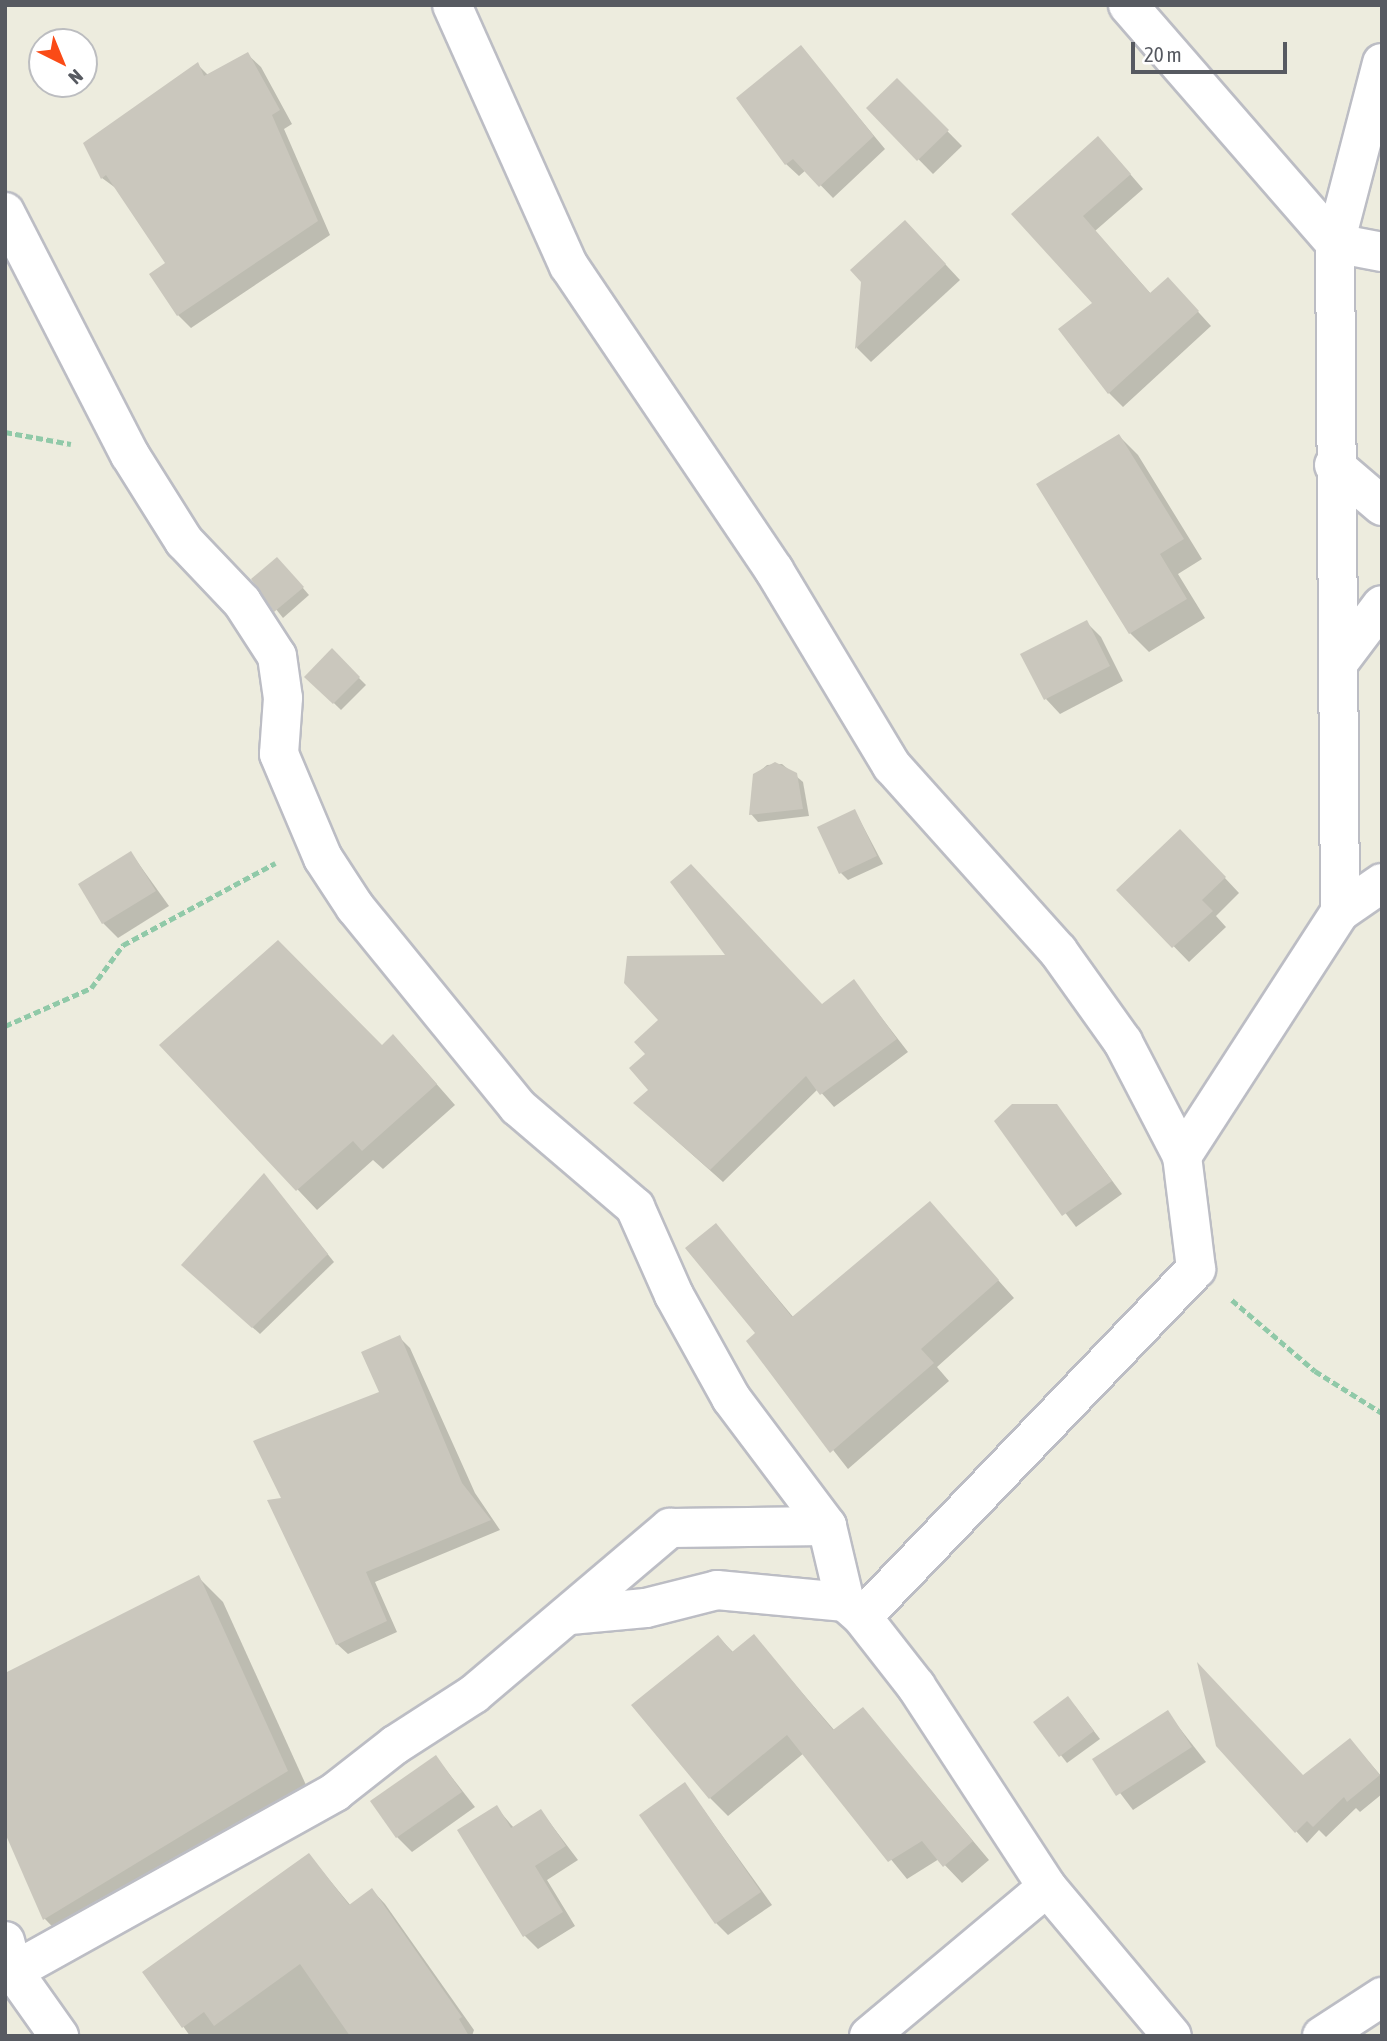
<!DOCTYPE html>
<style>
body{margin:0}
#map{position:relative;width:1387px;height:2041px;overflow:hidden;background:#edecde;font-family:"Asap Condensed",sans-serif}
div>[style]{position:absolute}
.shadow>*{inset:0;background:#0003}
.building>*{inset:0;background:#cac7bd}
.path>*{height:4.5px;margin-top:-2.25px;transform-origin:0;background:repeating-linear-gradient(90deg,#90c9a8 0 7px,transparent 0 10.5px)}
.roads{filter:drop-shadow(2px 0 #bcbdc4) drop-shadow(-2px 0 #bcbdc4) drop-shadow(0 2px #bcbdc4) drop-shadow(0 -2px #bcbdc4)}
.minor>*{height:38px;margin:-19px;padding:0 19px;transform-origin:19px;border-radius:19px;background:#fff}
span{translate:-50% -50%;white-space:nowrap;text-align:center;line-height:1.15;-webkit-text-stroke:5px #fff;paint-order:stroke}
.frame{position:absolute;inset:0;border:7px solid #575a61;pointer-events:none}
.north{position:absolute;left:28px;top:28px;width:70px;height:70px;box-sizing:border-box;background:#fff;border:2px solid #bcbdc0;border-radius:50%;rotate:137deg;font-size:19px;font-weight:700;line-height:28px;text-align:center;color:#575a61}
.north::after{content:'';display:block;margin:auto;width:24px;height:32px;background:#fa4b17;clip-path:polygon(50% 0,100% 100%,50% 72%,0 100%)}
.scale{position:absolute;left:1131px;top:42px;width:156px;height:32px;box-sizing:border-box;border:4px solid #575a61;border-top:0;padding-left:9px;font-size:21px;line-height:24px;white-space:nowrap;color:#575a61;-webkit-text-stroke:5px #fff;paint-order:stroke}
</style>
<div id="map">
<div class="shadow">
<div style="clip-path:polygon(801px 48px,885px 149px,833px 198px,806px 170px,799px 176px,786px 164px)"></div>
<div style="clip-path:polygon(247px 54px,261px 67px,292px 124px,284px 129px,330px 235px,191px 328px,178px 315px,167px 263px,117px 189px,102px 178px,86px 143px,197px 64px,208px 75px)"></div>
<div style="clip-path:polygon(897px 80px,962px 146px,933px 174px,868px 108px)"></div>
<div style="clip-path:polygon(1112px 153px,1143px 189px,1095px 231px,1151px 294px,1181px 293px,1211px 326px,1123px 407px,1109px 393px,1095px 303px,1013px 214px)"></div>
<div style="clip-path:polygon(920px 237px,960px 280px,871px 362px,857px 348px,863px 281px)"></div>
<div style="clip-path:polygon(1119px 436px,1138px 455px,1202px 559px,1178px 574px,1205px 618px,1149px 652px,1130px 633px)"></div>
<div style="clip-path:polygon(284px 566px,309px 595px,283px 618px,253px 580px)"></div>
<div style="clip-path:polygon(1086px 622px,1101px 637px,1123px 681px,1060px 714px,1046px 699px)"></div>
<div style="clip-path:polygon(332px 651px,366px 685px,341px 710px,307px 677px)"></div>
<div style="clip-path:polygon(782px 764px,803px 782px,809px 816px,758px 822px,751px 814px,755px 775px,767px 765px)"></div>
<div style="clip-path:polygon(855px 811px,883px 864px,848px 880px,841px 873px)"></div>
<div style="clip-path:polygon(1195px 846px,1239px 893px,1216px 916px,1226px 927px,1189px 962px,1119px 890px)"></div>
<div style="clip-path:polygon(131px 853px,169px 906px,118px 938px,103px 923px)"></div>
<div style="clip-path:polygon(854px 982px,908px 1052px,834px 1107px,818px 1089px,723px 1182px,648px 1115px,823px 1006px)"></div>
<div style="clip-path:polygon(161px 1045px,382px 1047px,412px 1056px,455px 1105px,383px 1169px,373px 1160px,317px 1210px)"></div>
<div style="clip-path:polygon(1056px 1105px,1122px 1194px,1076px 1227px,996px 1121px)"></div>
<div style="clip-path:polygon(271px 1183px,334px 1262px,260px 1334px,191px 1272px)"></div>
<div style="clip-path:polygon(930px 1203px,1014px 1298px,937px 1367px,949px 1381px,848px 1469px,748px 1341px,757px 1334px,716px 1225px,794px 1318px)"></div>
<div style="clip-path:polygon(399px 1337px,410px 1348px,475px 1493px,500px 1530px,375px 1582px,397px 1632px,348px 1654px,337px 1644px,283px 1499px,382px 1393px)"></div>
<div style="clip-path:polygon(198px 1577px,223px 1602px,311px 1796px,69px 1944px,45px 1919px,5px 1828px)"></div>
<div style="clip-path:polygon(718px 1637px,734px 1653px,754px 1637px,835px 1731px,863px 1709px,989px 1860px,962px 1883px,939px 1859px,907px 1879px,804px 1753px,728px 1816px,710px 1798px)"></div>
<div style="clip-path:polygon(1075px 1706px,1100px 1739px,1067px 1763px,1035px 1722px)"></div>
<div style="clip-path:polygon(1167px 1712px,1206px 1762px,1133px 1810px,1095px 1760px)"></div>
<div style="clip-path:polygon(1350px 1740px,1382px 1777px,1382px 1794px,1360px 1812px,1356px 1808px,1326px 1837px,1319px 1830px,1307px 1843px,1296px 1831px,1303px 1777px)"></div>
<div style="clip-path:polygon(436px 1757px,475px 1807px,412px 1852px,397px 1837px)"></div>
<div style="clip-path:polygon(685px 1784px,772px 1905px,728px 1935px,716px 1923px)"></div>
<div style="clip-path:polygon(496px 1807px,514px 1828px,541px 1811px,578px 1860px,547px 1880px,575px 1926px,538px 1949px,525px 1936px)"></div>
<div style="clip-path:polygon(309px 1855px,351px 1906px,372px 1890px,385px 1904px,474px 2030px,472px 2036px,190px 2036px,145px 1973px)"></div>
</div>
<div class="building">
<div style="clip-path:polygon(801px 45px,874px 136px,819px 187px,793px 159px,785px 165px,736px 98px)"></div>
<div style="clip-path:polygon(248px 52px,280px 110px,272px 115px,318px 221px,177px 316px,149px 274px,165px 263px,106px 175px,101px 179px,83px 143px,198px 62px,204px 76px)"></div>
<div style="clip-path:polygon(897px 78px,949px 130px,917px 161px,866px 108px)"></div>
<div style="clip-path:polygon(1098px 136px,1131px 174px,1083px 216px,1150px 293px,1168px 277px,1199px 311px,1108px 394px,1058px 329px,1092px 303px,1011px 214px)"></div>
<div style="clip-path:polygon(905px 220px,946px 264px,855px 349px,861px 282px,850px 270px)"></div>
<div style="clip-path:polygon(1119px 434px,1184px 539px,1160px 554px,1187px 599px,1129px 634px,1036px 484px)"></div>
<div style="clip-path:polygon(277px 557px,304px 587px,274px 612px,251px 579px)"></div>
<div style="clip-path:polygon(1087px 620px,1110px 666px,1044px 700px,1020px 654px)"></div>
<div style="clip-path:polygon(332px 648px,360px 677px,333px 704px,304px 677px)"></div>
<div style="clip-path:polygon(775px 762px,797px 773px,803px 809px,749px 815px,753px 774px)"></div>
<div style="clip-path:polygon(855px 809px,877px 856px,839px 874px,817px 827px)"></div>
<div style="clip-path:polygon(1180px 829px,1226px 877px,1202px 900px,1213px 911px,1172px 948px,1116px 890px)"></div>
<div style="clip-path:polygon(131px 851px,156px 891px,102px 924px,78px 884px)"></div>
<div style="clip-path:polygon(691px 864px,822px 1004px,854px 979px,897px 1039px,820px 1095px,806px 1076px,710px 1170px,633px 1103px,648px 1090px,629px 1068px,645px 1054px,634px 1042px,658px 1020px,624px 983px,627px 956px,725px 955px,670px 882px)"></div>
<div style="clip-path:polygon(278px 940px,382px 1045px,393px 1034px,437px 1084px,362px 1151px,353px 1141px,296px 1191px,159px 1045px)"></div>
<div style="clip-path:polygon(1012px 1104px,1057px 1104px,1112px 1181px,1062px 1216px,994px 1121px)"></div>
<div style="clip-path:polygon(264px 1173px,328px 1254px,252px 1328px,181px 1265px)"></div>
<div style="clip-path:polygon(930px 1201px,999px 1280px,921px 1349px,934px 1363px,830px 1453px,746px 1341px,755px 1333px,685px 1248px,716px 1223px,792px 1317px)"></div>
<div style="clip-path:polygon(400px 1335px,462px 1483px,491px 1520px,366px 1572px,387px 1621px,336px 1645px,267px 1500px,281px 1498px,253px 1441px,379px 1392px,361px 1352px)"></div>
<div style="clip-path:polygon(199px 1575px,288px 1771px,43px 1920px,5px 1833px,5px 1673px)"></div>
<div style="clip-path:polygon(754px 1634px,833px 1730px,863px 1707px,973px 1841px,943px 1867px,922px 1841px,888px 1862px,787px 1735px,709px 1799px,631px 1705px,718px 1635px,732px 1652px)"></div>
<div style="clip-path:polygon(1197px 1662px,1303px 1775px,1350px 1738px,1380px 1775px,1347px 1802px,1344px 1797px,1313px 1827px,1307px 1821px,1295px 1833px,1216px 1746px)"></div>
<div style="clip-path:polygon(1068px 1696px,1094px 1731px,1059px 1757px,1033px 1722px)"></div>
<div style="clip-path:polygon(1168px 1710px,1192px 1747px,1116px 1796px,1092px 1759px)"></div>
<div style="clip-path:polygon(436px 1755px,462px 1792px,396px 1838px,370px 1801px)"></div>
<div style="clip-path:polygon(685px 1782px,761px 1892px,715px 1924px,639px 1815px)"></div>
<div style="clip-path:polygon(497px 1805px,511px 1828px,541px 1809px,566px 1846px,535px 1866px,563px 1912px,523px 1937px,457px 1830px)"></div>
<div style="clip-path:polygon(309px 1853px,349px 1905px,372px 1888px,462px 2017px,459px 2019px,469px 2036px,350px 2036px,300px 1964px,214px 2026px,204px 2012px,182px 2028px,142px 1972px)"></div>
</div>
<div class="path">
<div style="left:5px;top:432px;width:67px;rotate:10.3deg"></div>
<div style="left:5px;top:1026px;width:94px;rotate:-23.8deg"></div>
<div style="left:91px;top:988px;width:54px;rotate:-53.3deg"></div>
<div style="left:123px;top:945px;width:173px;rotate:-28.3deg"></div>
<div style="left:1232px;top:1300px;width:109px;rotate:40.5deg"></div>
<div style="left:1315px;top:1371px;width:79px;rotate:32.1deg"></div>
</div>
<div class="roads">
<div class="minor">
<div style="left:452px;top:5px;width:286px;rotate:65.9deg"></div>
<div style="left:569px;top:266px;width:367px;rotate:56deg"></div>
<div style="left:774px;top:570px;width:229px;rotate:59deg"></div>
<div style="left:892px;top:766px;width:249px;rotate:48.1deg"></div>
<div style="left:1058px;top:951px;width:112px;rotate:54.5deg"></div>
<div style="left:1123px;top:1042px;width:128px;rotate:62.6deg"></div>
<div style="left:1128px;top:5px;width:315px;rotate:49deg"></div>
<div style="left:1335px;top:243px;width:669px;rotate:89.57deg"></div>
<div style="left:1340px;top:912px;width:291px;rotate:122.9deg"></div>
<div style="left:1182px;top:1156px;width:114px;rotate:82.9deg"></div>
<div style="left:1196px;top:1269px;width:482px;rotate:133.8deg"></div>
<div style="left:862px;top:1617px;width:88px;rotate:52deg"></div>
<div style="left:916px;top:1686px;width:240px;rotate:56.9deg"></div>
<div style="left:1047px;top:1887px;width:194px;rotate:50deg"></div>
<div style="left:1382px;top:63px;width:186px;rotate:104.6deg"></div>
<div style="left:1335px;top:243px;width:48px;rotate:10.8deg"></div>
<div style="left:5px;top:212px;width:273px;rotate:62.8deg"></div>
<div style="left:130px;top:455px;width:102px;rotate:57.9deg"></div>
<div style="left:184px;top:541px;width:84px;rotate:46.4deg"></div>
<div style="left:242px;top:602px;width:64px;rotate:57.1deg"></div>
<div style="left:277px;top:656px;width:42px;rotate:81.9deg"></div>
<div style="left:283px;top:698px;width:56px;rotate:94.1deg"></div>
<div style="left:279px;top:754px;width:113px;rotate:67.1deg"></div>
<div style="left:323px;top:858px;width:59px;rotate:56.9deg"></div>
<div style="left:355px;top:907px;width:258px;rotate:50.8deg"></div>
<div style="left:518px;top:1107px;width:154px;rotate:40.5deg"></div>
<div style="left:635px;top:1207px;width:96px;rotate:66.1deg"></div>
<div style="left:674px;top:1295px;width:118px;rotate:61deg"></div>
<div style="left:731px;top:1398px;width:160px;rotate:53.1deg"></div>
<div style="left:827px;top:1526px;width:78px;rotate:76.7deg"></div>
<div style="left:845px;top:1602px;width:23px;rotate:41deg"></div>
<div style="left:1334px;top:465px;width:63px;rotate:40.5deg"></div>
<div style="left:1339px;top:662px;width:71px;rotate:-53deg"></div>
<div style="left:1340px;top:912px;width:51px;rotate:-34.6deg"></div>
<div style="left:570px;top:1615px;width:76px;rotate:-5.3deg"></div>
<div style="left:646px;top:1608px;width:73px;rotate:-14.2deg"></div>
<div style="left:717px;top:1590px;width:129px;rotate:5.4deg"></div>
<div style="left:5px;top:1941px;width:31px;rotate:75deg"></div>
<div style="left:13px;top:1971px;width:80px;rotate:54.7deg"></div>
<div style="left:5px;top:1976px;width:378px;rotate:-29.1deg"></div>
<div style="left:335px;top:1792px;width:76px;rotate:-38.1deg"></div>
<div style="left:395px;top:1745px;width:94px;rotate:-32.8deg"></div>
<div style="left:474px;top:1694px;width:257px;rotate:-40.3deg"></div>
<div style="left:670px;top:1528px;width:157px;rotate:-0.7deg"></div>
<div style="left:869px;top:2036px;width:232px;rotate:-39.9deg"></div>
<div style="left:1322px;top:2036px;width:72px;rotate:-33deg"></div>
</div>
</div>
<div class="frame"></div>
<div class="north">N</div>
<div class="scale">20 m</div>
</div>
